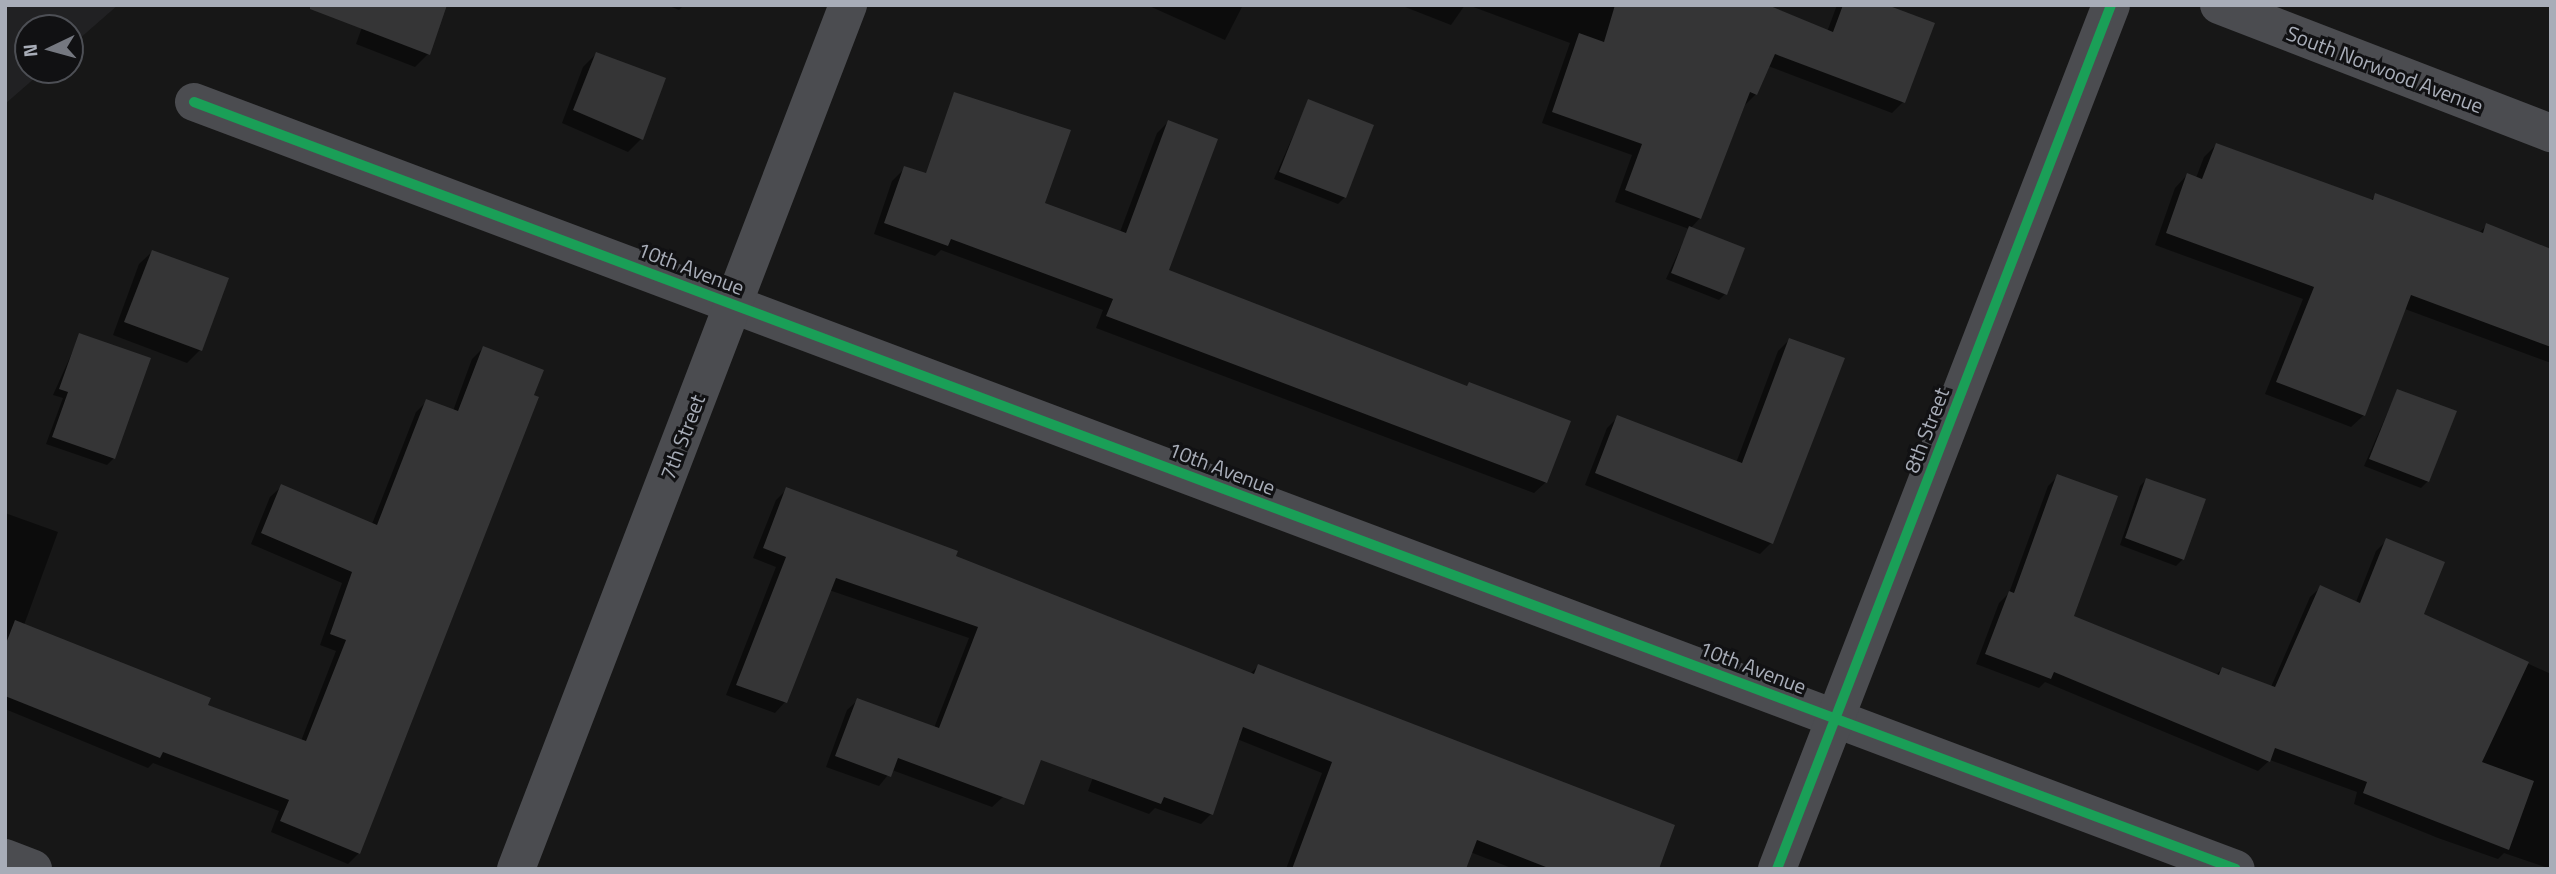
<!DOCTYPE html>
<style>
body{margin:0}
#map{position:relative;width:2556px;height:874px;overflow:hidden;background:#171717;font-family:"Titillium Web",sans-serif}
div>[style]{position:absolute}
.built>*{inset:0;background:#212123}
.shadow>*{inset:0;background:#0007}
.building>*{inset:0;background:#353536}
.minor>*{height:38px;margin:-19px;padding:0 19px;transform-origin:19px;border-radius:19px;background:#4b4c50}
.cycleway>*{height:10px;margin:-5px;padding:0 5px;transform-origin:5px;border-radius:5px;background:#1a9f57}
span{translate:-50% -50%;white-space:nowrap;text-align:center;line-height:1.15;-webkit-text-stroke:6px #111113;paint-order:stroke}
.street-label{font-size:21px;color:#a8adb8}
.frame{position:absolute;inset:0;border:7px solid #a8adb8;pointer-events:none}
.north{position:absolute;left:14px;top:14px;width:70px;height:70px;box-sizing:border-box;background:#111113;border:2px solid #4d4f55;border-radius:50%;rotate:265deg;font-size:19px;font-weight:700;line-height:28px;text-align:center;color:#a8adb8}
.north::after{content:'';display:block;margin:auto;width:24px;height:32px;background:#757880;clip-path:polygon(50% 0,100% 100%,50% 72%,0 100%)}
</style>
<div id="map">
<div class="built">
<div style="clip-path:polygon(5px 5px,118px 5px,70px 47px,70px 28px,28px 28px,28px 70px,44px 70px,5px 104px)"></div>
</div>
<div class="shadow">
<div style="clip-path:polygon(370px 5px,428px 54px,415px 67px,356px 44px)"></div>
<div style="clip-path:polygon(667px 5px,684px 5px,679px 10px)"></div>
<div style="clip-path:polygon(1147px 5px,1243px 5px,1225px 40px)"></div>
<div style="clip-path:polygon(1400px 5px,1465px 5px,1451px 25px)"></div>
<div style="clip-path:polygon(1468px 5px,1764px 5px,1827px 32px,1837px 5px,1882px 5px,1903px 102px,1892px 113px,1768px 66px,1756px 94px,1745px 105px,1700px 218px,1690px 229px,1725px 294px,1719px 300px,1666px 279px,1689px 229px,1615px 202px,1632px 155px,1542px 123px,1570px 43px)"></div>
<div style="clip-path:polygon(596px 54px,664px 79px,641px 139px,628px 152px,562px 123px,583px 67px)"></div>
<div style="clip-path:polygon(1308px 102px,1345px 197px,1338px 204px,1274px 179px)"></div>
<div style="clip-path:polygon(1168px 122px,1167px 271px,1466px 387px,1469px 384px,1546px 482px,1534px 493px,1096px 328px,1103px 310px,941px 250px,935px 256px,874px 234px,892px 181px,903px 170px,1043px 204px,1120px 232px,1157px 133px)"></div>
<div style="clip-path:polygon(2216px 145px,2370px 201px,2376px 195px,2479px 233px,2487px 225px,2551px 274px,2551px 363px,2405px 309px,2364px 415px,2351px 427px,2265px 394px,2303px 299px,2155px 245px,2175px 188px,2187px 175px,2196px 178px,2204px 157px)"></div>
<div style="clip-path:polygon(152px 252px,200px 350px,187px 363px,113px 335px,139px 264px)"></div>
<div style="clip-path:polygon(80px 335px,114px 458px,107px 465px,46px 444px,63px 398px,53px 395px)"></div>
<div style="clip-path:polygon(1789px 340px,1771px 543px,1760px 554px,1585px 485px,1607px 428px,1618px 417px,1736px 463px,1778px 351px)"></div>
<div style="clip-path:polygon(483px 348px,537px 398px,359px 853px,348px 864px,271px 832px,279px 811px,153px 763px,148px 768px,5px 709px,5px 513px,58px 532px,24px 625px,206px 706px,301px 741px,336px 651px,320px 645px,342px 583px,251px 544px,270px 497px,281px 487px,372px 524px,416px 412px,427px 401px,453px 411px,472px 359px)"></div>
<div style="clip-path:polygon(2397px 391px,2428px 481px,2421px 488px,2364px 466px)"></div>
<div style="clip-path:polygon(2058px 476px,2072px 617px,2216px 675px,2222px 669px,2271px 687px,2310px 597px,2321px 587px,2356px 602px,2376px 551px,2386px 541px,2422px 615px,2551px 674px,2551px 869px,2504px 853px,2498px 859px,2438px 838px,2354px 804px,2357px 792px,2270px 760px,2258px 771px,2045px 682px,2039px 688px,1976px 664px,1999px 603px,2009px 593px,2048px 486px)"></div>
<div style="clip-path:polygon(2146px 480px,2183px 559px,2176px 566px,2120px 545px,2140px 486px)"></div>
<div style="clip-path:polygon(787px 489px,1249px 675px,1258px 666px,1657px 869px,1514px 869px,1470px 852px,1464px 869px,1286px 869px,1322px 773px,1237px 739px,1211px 814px,1201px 824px,1155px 808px,1149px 814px,1088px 791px,1118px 710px,1047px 683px,1003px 797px,992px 807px,892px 770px,879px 786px,826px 767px,847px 710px,858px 700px,934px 728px,969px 638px,829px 590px,785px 702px,775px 713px,726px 695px,776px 567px,753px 558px,776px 500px)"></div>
</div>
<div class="building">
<div style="clip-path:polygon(310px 5px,447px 5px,430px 55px,310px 9px)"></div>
<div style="clip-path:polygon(1615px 5px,1768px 5px,1833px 32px,1843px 5px,1887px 5px,1935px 23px,1905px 103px,1775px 54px,1757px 95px,1750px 92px,1701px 219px,1625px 190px,1642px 144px,1552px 112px,1579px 33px,1604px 42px)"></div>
<div style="clip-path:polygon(596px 52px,666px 78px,643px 140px,573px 110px)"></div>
<div style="clip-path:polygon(954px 92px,1071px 130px,1045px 203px,1126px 233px,1168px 120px,1218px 139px,1169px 270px,1467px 386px,1469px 382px,1571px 421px,1547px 483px,1106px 316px,1113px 299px,951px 239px,948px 246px,884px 223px,904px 166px,926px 173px)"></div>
<div style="clip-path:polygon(1308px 99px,1374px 125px,1346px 198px,1279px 172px)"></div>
<div style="clip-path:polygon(2216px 143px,2373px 200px,2375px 193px,2483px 233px,2486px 223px,2551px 249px,2551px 347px,2411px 295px,2365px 416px,2276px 382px,2314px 287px,2166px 233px,2187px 173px,2202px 179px)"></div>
<div style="clip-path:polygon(1689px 226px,1745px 248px,1727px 295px,1671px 273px)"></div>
<div style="clip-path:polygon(152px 250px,229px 278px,202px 351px,124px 322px)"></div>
<div style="clip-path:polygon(79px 333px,151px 358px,115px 459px,52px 437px,68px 392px,59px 389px)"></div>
<div style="clip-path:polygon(1789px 338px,1845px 358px,1773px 544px,1595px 473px,1617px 415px,1742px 463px)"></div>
<div style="clip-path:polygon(483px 346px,544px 370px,534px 395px,539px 397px,360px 854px,280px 821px,289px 800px,163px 752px,160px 758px,5px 696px,5px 646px,15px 620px,211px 698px,208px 705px,306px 741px,346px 640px,330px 634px,352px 572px,261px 533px,281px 484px,377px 525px,426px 399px,458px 411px)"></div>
<div style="clip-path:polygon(2397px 389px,2457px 411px,2429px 482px,2369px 459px)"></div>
<div style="clip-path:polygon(2057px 474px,2118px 496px,2074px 616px,2219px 675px,2222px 667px,2275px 687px,2320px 585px,2360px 603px,2386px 538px,2445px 562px,2424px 614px,2529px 662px,2482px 762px,2534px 781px,2509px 850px,2363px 793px,2367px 782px,2275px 748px,2270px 762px,2054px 672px,2051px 679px,1985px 654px,2009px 591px,2014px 593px)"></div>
<div style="clip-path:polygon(2146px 478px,2206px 499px,2184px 560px,2125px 538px)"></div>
<div style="clip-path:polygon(786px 487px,958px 551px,956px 556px,1254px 674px,1258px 664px,1675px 825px,1659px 869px,1551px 869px,1477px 840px,1466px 869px,1292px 869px,1332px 762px,1243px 727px,1213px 815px,1164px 797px,1161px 804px,1041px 760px,1024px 805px,898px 758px,891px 777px,835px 756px,857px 698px,939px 728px,978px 627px,836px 578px,787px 703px,736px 685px,786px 557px,763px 548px)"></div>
</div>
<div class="minor">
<div style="left:2219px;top:5px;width:356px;rotate:21.1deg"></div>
<div style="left:194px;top:102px;width:2181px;rotate:20.59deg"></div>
<div style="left:5px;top:858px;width:30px;rotate:21deg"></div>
<div style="left:516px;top:869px;width:926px;rotate:-68.98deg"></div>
<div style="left:1777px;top:869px;width:926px;rotate:-68.86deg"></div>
</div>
<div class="cycleway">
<div style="left:194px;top:102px;width:2181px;rotate:20.59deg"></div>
<div style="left:1777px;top:869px;width:926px;rotate:-68.86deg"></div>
</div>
<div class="street-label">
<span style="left:2385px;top:69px;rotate:21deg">South Norwood Avenue</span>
<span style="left:691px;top:268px;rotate:21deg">10th Avenue</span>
<span style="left:1926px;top:430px;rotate:-69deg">8th Street</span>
<span style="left:682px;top:437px;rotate:-69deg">7th Street</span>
<span style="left:1222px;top:468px;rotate:21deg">10th Avenue</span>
<span style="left:1753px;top:667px;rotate:21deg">10th Avenue</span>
</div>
<div class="frame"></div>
<div class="north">N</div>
</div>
